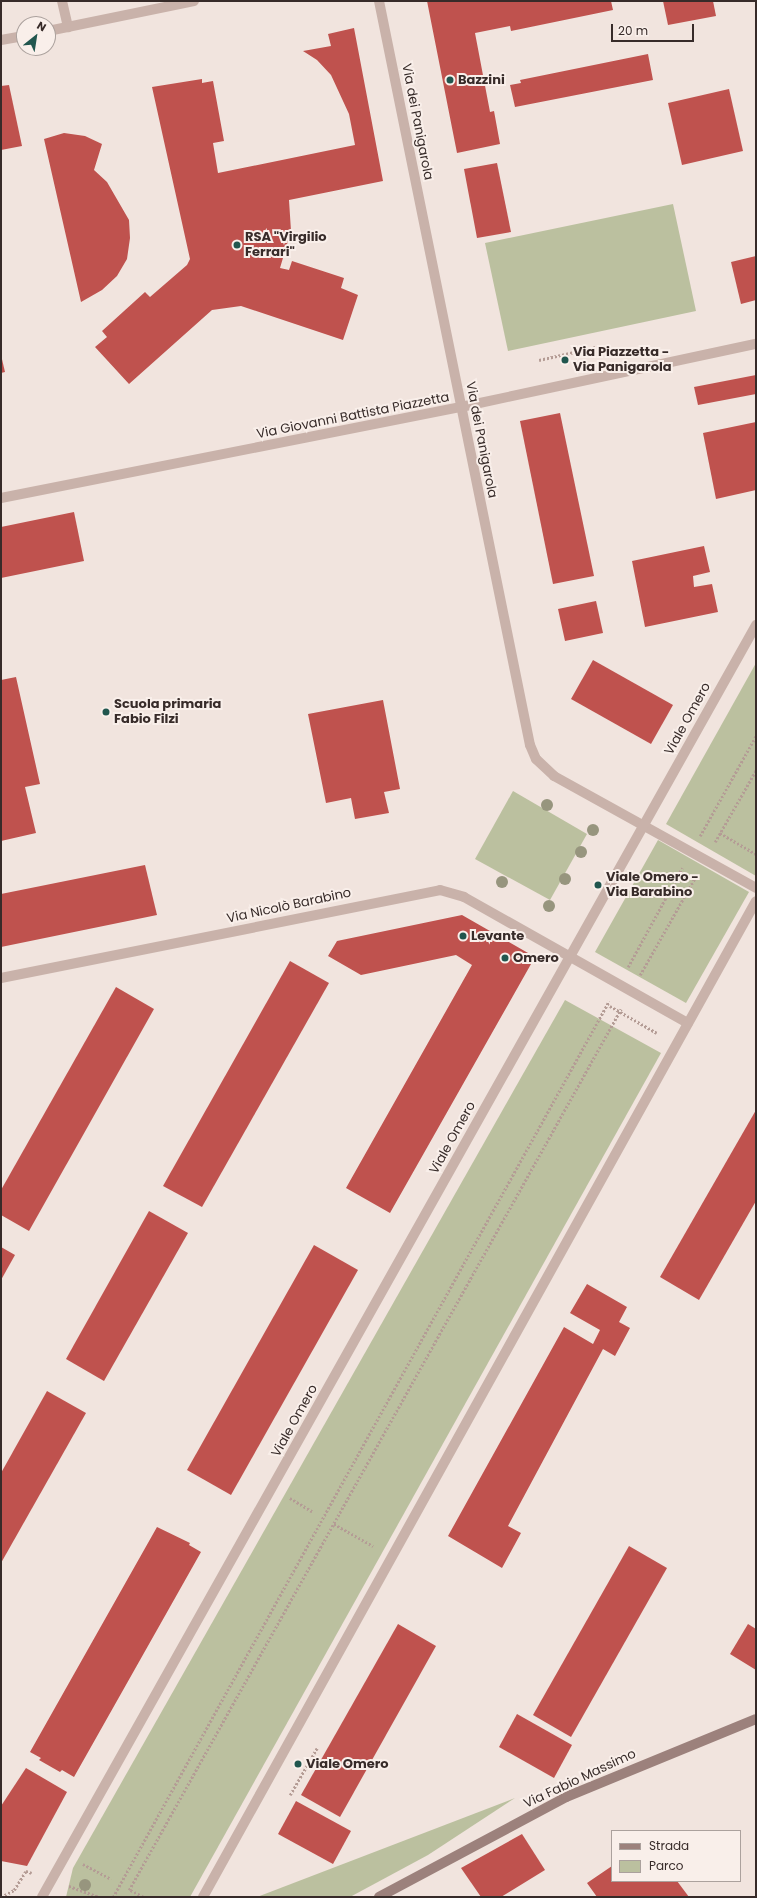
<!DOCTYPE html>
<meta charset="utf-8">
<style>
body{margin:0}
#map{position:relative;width:757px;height:1898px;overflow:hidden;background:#f1e4de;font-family:Poppins,sans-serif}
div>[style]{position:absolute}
.green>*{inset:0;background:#bbc09f}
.building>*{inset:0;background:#bf524e}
.path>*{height:2.5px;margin-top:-1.25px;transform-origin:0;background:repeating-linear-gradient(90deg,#b49c95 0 2px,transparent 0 4px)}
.minor>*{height:10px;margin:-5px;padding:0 5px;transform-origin:5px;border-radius:5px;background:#c9b2aa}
.tertiary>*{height:10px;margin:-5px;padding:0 5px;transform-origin:5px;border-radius:5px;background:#c9b2aa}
.secondary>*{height:10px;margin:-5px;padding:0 5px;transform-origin:5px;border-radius:5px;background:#9c817c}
.trees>*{width:12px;height:12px;margin:-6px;border-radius:50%;background:#97957e}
.dots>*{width:11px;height:11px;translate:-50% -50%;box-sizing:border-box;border:2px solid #f9efea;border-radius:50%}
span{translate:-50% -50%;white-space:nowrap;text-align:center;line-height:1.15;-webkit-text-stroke:4px #f9efea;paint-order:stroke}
.poi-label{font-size:13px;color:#372b29;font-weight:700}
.left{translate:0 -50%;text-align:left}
.street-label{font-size:13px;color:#372b29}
.frame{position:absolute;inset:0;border:2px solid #372b29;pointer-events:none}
.legend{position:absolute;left:611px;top:1830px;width:130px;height:52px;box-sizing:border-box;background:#f9efea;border:1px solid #aba19d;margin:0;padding:5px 7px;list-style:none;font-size:12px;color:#372b29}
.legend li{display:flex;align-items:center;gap:8px;height:20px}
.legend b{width:20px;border:1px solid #aba19d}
.north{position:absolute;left:16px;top:16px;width:40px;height:40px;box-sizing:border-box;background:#f9efea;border:1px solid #aba19d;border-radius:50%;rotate:30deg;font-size:11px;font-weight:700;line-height:16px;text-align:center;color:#372b29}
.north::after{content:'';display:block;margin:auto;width:14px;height:18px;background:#21564e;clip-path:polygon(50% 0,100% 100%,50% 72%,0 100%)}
.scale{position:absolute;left:611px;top:24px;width:83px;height:18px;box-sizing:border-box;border:2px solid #372b29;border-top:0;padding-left:5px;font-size:12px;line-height:14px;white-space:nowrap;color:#372b29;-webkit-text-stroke:3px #f9efea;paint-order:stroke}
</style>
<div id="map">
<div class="green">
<div style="clip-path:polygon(673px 204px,696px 311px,508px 351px,485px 243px)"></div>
<div style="clip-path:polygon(756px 663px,756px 876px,666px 824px)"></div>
<div style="clip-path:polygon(513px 791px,587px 834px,550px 900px,475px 859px)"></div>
<div style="clip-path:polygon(658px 840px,749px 892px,686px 1003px,595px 952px)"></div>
<div style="clip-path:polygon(565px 1000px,661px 1053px,190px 1897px,66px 1897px,73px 1868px)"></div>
<div style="clip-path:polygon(515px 1798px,428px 1855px,350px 1897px,257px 1897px)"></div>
</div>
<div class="building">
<div style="clip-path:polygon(427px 1px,611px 1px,613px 10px,511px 31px,510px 26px,475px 33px,490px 112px,494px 111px,500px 144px,457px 153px)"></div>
<div style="clip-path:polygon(663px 1px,713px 1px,716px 16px,668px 25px)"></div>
<div style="clip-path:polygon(354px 28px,383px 181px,289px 200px,291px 231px,280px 268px,289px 270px,292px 261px,344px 278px,341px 288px,358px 295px,343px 340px,241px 306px,212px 310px,129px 384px,95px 347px,107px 337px,102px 331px,145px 292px,150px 297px,187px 265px,190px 259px,152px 87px,202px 79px,202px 83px,213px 81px,224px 141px,213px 143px,218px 173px,355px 145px,349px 114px,331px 75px,317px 60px,303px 51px,331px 46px,328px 34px)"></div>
<div style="clip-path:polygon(648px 54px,653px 80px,515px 107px,510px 85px,521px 83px,520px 80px)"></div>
<div style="clip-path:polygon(9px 85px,22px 146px,1px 150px,1px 86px)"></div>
<div style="clip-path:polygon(729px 89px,743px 151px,682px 165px,668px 103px)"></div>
<div style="clip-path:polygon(64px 133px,85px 136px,102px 144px,94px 170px,107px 182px,129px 220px,130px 238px,127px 259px,117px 276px,102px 290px,81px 302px,44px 139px)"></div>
<div style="clip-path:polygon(497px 163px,511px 232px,477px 238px,464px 169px)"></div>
<div style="clip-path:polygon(756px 256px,756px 300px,741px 304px,731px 262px)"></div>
<div style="clip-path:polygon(1px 355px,5px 372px,1px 373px)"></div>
<div style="clip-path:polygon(756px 375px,756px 394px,698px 405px,694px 387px)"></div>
<div style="clip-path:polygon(560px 413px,594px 576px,553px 584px,520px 421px)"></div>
<div style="clip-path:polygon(756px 422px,756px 490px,716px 499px,703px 433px)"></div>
<div style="clip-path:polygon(74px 512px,84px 561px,1px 578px,1px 527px)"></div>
<div style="clip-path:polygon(704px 546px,710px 572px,693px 576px,694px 587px,712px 584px,718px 612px,645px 627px,632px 561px)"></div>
<div style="clip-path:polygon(596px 601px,603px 633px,565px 641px,558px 609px)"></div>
<div style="clip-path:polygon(593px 660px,673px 705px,651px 744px,571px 699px)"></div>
<div style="clip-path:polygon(16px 677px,40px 784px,25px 787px,36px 833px,1px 841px,1px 680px)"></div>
<div style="clip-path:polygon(383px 700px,400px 789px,384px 792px,389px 813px,355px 819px,351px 798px,326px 803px,308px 714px)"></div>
<div style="clip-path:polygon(145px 865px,157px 915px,1px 947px,1px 894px)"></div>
<div style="clip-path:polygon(462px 915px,535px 957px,390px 1213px,346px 1188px,472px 965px,456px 955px,361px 975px,328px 956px,337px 941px)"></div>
<div style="clip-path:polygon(290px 961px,329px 983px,202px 1207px,163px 1186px)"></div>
<div style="clip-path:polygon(116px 987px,154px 1009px,29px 1231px,1px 1215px,1px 1190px)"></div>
<div style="clip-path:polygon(756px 1110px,756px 1201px,699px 1300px,660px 1277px)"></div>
<div style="clip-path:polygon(149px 1211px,188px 1233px,104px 1381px,66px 1359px)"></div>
<div style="clip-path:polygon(314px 1245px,358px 1270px,231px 1495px,187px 1470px)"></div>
<div style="clip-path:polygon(1px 1247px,15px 1255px,1px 1280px)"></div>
<div style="clip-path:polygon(587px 1284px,627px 1307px,619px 1322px,630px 1328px,615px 1356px,603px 1349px,508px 1526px,521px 1533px,502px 1568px,448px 1536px,564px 1327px,593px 1344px,600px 1330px,570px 1313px)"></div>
<div style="clip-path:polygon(47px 1391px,86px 1413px,1px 1563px,1px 1473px)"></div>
<div style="clip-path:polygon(157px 1527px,190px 1543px,189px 1545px,201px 1552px,74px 1777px,62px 1770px,60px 1772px,39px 1760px,41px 1758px,30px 1752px)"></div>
<div style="clip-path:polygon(629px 1546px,667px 1568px,571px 1737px,533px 1715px)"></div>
<div style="clip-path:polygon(398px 1624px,436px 1646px,340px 1817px,301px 1795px)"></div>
<div style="clip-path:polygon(748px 1624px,756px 1629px,756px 1670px,730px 1654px)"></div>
<div style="clip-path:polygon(517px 1714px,572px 1745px,554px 1778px,499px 1747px)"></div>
<div style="clip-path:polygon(26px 1768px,67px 1792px,27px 1866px,1px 1861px,1px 1806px)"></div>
<div style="clip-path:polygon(296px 1801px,351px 1831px,333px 1864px,278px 1834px)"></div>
<div style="clip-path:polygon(522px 1834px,545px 1870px,501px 1897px,481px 1897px,461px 1868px)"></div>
<div style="clip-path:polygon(612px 1866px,612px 1881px,677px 1881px,689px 1897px,597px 1897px,587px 1883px)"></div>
</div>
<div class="path">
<div style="left:539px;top:360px;width:63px;rotate:-12.9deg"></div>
<div style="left:720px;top:833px;width:42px;rotate:30.3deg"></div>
<div style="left:700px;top:836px;width:115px;rotate:-60.8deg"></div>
<div style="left:715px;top:842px;width:83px;rotate:-60.3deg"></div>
<div style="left:628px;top:967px;width:113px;rotate:-61.4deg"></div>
<div style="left:640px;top:975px;width:114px;rotate:-60.5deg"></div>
<div style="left:610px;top:1006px;width:54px;rotate:29.9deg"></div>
<div style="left:290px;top:1498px;width:26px;rotate:31deg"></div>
<div style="left:334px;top:1524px;width:45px;rotate:29.4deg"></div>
<div style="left:290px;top:1795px;width:54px;rotate:-60.1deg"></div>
<div style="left:83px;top:1864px;width:32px;rotate:28deg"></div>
<div style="left:69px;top:1886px;width:32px;rotate:20deg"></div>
<div style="left:1px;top:1897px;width:15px;rotate:-28deg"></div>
<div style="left:14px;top:1890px;width:22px;rotate:-58deg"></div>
<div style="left:26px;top:1871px;width:6px;rotate:18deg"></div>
<div style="left:113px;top:1897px;width:1024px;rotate:-61.03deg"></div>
<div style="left:143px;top:1897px;width:16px;rotate:-153deg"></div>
<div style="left:129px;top:1890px;width:1009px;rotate:-60.82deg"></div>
</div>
<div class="minor">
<div style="left:62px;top:1px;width:27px;rotate:77deg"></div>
<div style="left:379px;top:1px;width:759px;rotate:78.53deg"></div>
<div style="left:530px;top:745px;width:15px;rotate:67deg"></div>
<div style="left:536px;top:759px;width:25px;rotate:43deg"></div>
<div style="left:554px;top:776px;width:231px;rotate:29deg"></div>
<div style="left:48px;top:31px;width:149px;rotate:-11.6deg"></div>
<div style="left:1px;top:40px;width:23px;rotate:-10deg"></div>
<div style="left:1px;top:498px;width:469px;rotate:-11.2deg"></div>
<div style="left:461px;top:407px;width:302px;rotate:-12.1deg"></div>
<div style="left:1px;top:978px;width:448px;rotate:-11.3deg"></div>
<div style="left:440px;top:890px;width:25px;rotate:16deg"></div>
<div style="left:464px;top:897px;width:257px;rotate:29.4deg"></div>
</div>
<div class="tertiary">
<div style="left:42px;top:1897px;width:1459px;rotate:-60.69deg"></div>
<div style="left:203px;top:1897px;width:1139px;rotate:-60.96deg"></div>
</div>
<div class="secondary">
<div style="left:379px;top:1897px;width:212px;rotate:-28.1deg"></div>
<div style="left:566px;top:1797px;width:205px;rotate:-22.3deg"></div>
</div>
<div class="trees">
<div style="left:547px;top:805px"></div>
<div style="left:593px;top:830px"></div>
<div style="left:581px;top:852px"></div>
<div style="left:565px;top:879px"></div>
<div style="left:502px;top:882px"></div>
<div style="left:549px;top:906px"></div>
<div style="left:85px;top:1885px"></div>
</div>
<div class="dots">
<div style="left:450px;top:80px;background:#21564e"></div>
<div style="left:237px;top:245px;background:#21564e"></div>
<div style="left:565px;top:360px;background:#21564e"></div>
<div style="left:106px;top:712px;background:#21564e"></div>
<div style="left:598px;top:885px;background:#21564e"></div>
<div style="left:463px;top:936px;background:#21564e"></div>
<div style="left:505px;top:958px;background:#21564e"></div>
<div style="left:298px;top:1764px;background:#21564e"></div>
</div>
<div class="poi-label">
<span class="left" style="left:458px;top:80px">Bazzini</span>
<span class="left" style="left:245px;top:245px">RSA "Virgilio<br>Ferrari"</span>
<span class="left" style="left:573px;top:360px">Via Piazzetta -<br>Via Panigarola</span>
<span class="left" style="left:114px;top:712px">Scuola primaria<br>Fabio Filzi</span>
<span class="left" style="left:606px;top:885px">Viale Omero -<br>Via Barabino</span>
<span class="left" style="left:471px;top:936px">Levante</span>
<span class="left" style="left:513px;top:958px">Omero</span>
<span class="left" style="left:306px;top:1764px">Viale Omero</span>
</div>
<div class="street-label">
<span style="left:417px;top:122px;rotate:79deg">Via dei Panigarola</span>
<span style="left:353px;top:416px;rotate:-11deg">Via Giovanni Battista Piazzetta</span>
<span style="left:481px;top:440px;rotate:79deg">Via dei Panigarola</span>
<span style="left:688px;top:719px;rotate:-61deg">Viale Omero</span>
<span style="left:289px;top:906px;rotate:-12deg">Via Nicolò Barabino</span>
<span style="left:453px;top:1138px;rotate:-61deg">Viale Omero</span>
<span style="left:295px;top:1421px;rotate:-61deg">Viale Omero</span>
<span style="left:580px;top:1779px;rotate:-25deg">Via Fabio Massimo</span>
</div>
<div class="frame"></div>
<ul class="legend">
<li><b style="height:5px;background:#9c817c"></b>Strada</li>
<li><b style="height:11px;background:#bbc09f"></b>Parco</li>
</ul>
<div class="north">N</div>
<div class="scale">20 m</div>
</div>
